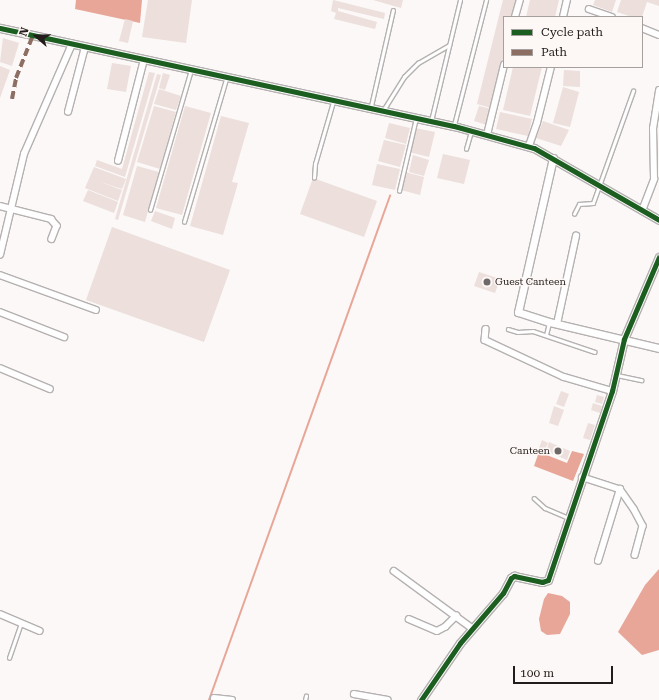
<!DOCTYPE html>
<style>
body{margin:0}
#map{position:relative;width:659px;height:700px;overflow:hidden;background:#fbf8f7;font-family:"Roboto Serif",serif}
div>[style]{position:absolute}
.water>*{inset:0;background:#e8a698}
.stream>*{height:2px;margin:-1px;padding:0 1px;transform-origin:1px;border-radius:1px;background:#e8a698}
.building>*{inset:0;background:#ecdfdc}
.roads{filter:drop-shadow(1px 0 #b5b1b0) drop-shadow(-1px 0 #b5b1b0) drop-shadow(0 1px #b5b1b0) drop-shadow(0 -1px #b5b1b0)}
.service>*{height:2.5px;margin:-1.25px;padding:0 1.25px;transform-origin:1.25px;border-radius:1.25px;background:#fefefe}
.minor>*{height:5.5px;margin:-2.75px;padding:0 2.75px;transform-origin:2.75px;border-radius:2.75px;background:#fefefe}
.tertiary>*{height:7px;margin:-3.5px;padding:0 3.5px;transform-origin:3.5px;border-radius:3.5px;background:#fefefe}
.quiet>*{height:4px;margin-top:-2px;transform-origin:0;background:repeating-linear-gradient(90deg,#8d6e63 0 8px,transparent 0 12px)}
.cycleway>*{height:5px;margin:-2.5px;padding:0 2.5px;transform-origin:2.5px;border-radius:2.5px;background:#1b5e20}
.dots>*{width:11px;height:11px;translate:-50% -50%;box-sizing:border-box;border:2px solid #fdf7f5;border-radius:50%}
span{translate:-50% -50%;white-space:nowrap;text-align:center;line-height:1.15;-webkit-text-stroke:3px #fdf7f5;paint-order:stroke}
.poi-label{font-size:10px;color:#221c1b}
.left{translate:0 -50%;text-align:left}
.right{translate:-100% -50%;text-align:right}
.legend{position:absolute;left:503px;top:16px;width:140px;height:52px;box-sizing:border-box;background:#fdf7f5;border:1px solid #a59f9e;margin:0;padding:5px 7px;list-style:none;font-size:12px;color:#221c1b}
.legend li{display:flex;align-items:center;gap:8px;height:20px}
.legend b{width:20px;border:1px solid #a59f9e}
.north{position:absolute;left:16px;top:16px;width:40px;height:40px;-webkit-text-stroke:3px #fdf7f5;paint-order:stroke;rotate:290deg;font-size:11px;font-weight:700;line-height:16px;text-align:center;color:#221c1b}
.north::after{content:'';display:block;margin:auto;width:14px;height:18px;background:#221c1b;clip-path:polygon(50% 0,100% 100%,50% 72%,0 100%)}
.scale{position:absolute;left:513px;top:666px;width:100px;height:18px;box-sizing:border-box;border:2px solid #221c1b;border-top:0;padding-left:5px;font-size:12px;line-height:14px;white-space:nowrap;color:#221c1b;-webkit-text-stroke:3px #fdf7f5;paint-order:stroke}
</style>
<div id="map">
<div class="water">
<div style="clip-path:polygon(76px 0,142px 0,140px 23px,75px 9px)"></div>
<div style="clip-path:polygon(572px 451px,584px 454px,573px 481px,534px 466px,539px 452px,567px 463px)"></div>
<div style="clip-path:polygon(659px 569px,659px 650px,642px 655px,618px 632px,645px 585px)"></div>
<div style="clip-path:polygon(548px 593px,562px 596px,570px 602px,570px 614px,560px 634px,547px 635px,541px 631px,539px 619px,544px 599px)"></div>
</div>
<div class="stream">
<div style="left:209px;top:700px;width:536px;rotate:-70.25deg"></div>
</div>
<div class="building">
<div style="clip-path:polygon(148px 0,192px 0,186px 43px,142px 37px)"></div>
<div style="clip-path:polygon(333px 0,385px 13px,384px 19px,338px 8px,338px 11px,377px 22px,375px 29px,334px 19px,336px 13px,331px 11px)"></div>
<div style="clip-path:polygon(373px 0,403px 0,401px 8px)"></div>
<div style="clip-path:polygon(503px 0,517px 0,513px 17px,504px 17px,504px 54px,491px 108px,477px 104px)"></div>
<div style="clip-path:polygon(530px 0,559px 0,555px 17px,526px 17px)"></div>
<div style="clip-path:polygon(595px 0,616px 0,612px 12px,593px 5px)"></div>
<div style="clip-path:polygon(621px 0,659px 0,659px 6px,647px 2px,642px 17px,632px 17px,617px 12px)"></div>
<div style="clip-path:polygon(125px 19px,133px 21px,128px 43px,119px 41px)"></div>
<div style="clip-path:polygon(3px 38px,19px 43px,12px 66px,0 62px)"></div>
<div style="clip-path:polygon(112px 63px,131px 66px,126px 92px,107px 89px)"></div>
<div style="clip-path:polygon(0 66px,10px 70px,0 98px)"></div>
<div style="clip-path:polygon(513px 67px,542px 67px,530px 116px,503px 110px)"></div>
<div style="clip-path:polygon(564px 70px,580px 71px,580px 87px,563px 86px)"></div>
<div style="clip-path:polygon(149px 72px,155px 73px,125px 177px,95px 166px,97px 160px,122px 169px)"></div>
<div style="clip-path:polygon(163px 73px,170px 75px,165px 90px,159px 88px)"></div>
<div style="clip-path:polygon(157px 74px,161px 75px,118px 220px,115px 219px)"></div>
<div style="clip-path:polygon(563px 87px,579px 92px,570px 127px,553px 123px)"></div>
<div style="clip-path:polygon(159px 89px,181px 96px,176px 110px,154px 104px)"></div>
<div style="clip-path:polygon(154px 106px,176px 112px,160px 169px,137px 162px)"></div>
<div style="clip-path:polygon(185px 106px,211px 113px,182px 215px,156px 208px)"></div>
<div style="clip-path:polygon(479px 106px,492px 109px,487px 125px,474px 121px)"></div>
<div style="clip-path:polygon(500px 112px,532px 119px,528px 136px,496px 129px)"></div>
<div style="clip-path:polygon(221px 116px,249px 123px,232px 182px,238px 183px,223px 235px,190px 226px)"></div>
<div style="clip-path:polygon(543px 121px,569px 130px,561px 146px,536px 138px)"></div>
<div style="clip-path:polygon(389px 123px,410px 128px,406px 144px,385px 138px)"></div>
<div style="clip-path:polygon(415px 128px,435px 132px,429px 157px,409px 152px)"></div>
<div style="clip-path:polygon(384px 140px,406px 145px,400px 167px,378px 161px)"></div>
<div style="clip-path:polygon(443px 154px,470px 160px,464px 184px,437px 178px)"></div>
<div style="clip-path:polygon(413px 155px,429px 160px,424px 176px,409px 172px)"></div>
<div style="clip-path:polygon(377px 164px,400px 169px,395px 190px,372px 185px)"></div>
<div style="clip-path:polygon(137px 166px,159px 172px,145px 222px,123px 215px)"></div>
<div style="clip-path:polygon(94px 167px,126px 179px,122px 189px,98px 181px,122px 190px,118px 201px,85px 188px)"></div>
<div style="clip-path:polygon(405px 172px,424px 177px,420px 195px,401px 190px)"></div>
<div style="clip-path:polygon(313px 178px,377px 201px,364px 237px,300px 214px)"></div>
<div style="clip-path:polygon(88px 190px,118px 202px,114px 213px,83px 201px)"></div>
<div style="clip-path:polygon(155px 211px,175px 218px,172px 229px,151px 221px)"></div>
<div style="clip-path:polygon(112px 227px,230px 270px,204px 342px,86px 300px)"></div>
<div style="clip-path:polygon(479px 272px,500px 279px,495px 293px,474px 286px)"></div>
<div style="clip-path:polygon(561px 391px,569px 394px,564px 407px,556px 404px)"></div>
<div style="clip-path:polygon(597px 395px,604px 397px,602px 404px,595px 402px)"></div>
<div style="clip-path:polygon(593px 403px,602px 406px,600px 413px,591px 410px)"></div>
<div style="clip-path:polygon(554px 406px,564px 410px,558px 426px,549px 423px)"></div>
<div style="clip-path:polygon(588px 423px,595px 425px,590px 440px,583px 438px)"></div>
<div style="clip-path:polygon(542px 440px,548px 443px,544px 451px,539px 448px)"></div>
<div style="clip-path:polygon(549px 442px,570px 451px,567px 460px,546px 451px)"></div>
</div>
<div class="roads">
<div class="service">
<div style="left:371px;top:106px;width:98px;rotate:-77.1deg"></div>
<div style="left:384px;top:109px;width:38px;rotate:-58deg"></div>
<div style="left:404px;top:77px;width:20px;rotate:-45deg"></div>
<div style="left:418px;top:63px;width:36px;rotate:-30deg"></div>
<div style="left:431px;top:121px;width:124px;rotate:-76.5deg"></div>
<div style="left:454px;top:125px;width:129px;rotate:-75.6deg"></div>
<div style="left:466px;top:149px;width:19px;rotate:-74deg"></div>
<div style="left:314px;top:178px;width:14px;rotate:-86deg"></div>
<div style="left:315px;top:164px;width:65px;rotate:-73.8deg"></div>
<div style="left:399px;top:191px;width:75px;rotate:-76.9deg"></div>
<div style="left:150px;top:210px;width:146px;rotate:-73.7deg"></div>
<div style="left:574px;top:214px;width:11px;rotate:-63deg"></div>
<div style="left:579px;top:204px;width:14px;rotate:-4deg"></div>
<div style="left:593px;top:203px;width:119px;rotate:-70.3deg"></div>
<div style="left:184px;top:222px;width:149px;rotate:-73.6deg"></div>
<div style="left:508px;top:329px;width:10px;rotate:17deg"></div>
<div style="left:518px;top:332px;width:15px;rotate:-4deg"></div>
<div style="left:533px;top:331px;width:65px;rotate:18.7deg"></div>
<div style="left:546px;top:335px;width:12px;rotate:-76deg"></div>
<div style="left:617px;top:375px;width:25px;rotate:12deg"></div>
<div style="left:534px;top:498px;width:15px;rotate:42deg"></div>
<div style="left:545px;top:508px;width:25px;rotate:23deg"></div>
<div style="left:9px;top:658px;width:37px;rotate:-71deg"></div>
<div style="left:305px;top:700px;width:4px;rotate:-76deg"></div>
</div>
<div class="minor">
<div style="left:589px;top:9px;width:24px;rotate:19deg"></div>
<div style="left:515px;top:17px;width:18px;rotate:-74deg"></div>
<div style="left:563px;top:17px;width:17px;rotate:-77deg"></div>
<div style="left:642px;top:28px;width:18px;rotate:22deg"></div>
<div style="left:68px;top:112px;width:67px;rotate:-75.3deg"></div>
<div style="left:487px;top:135px;width:72px;rotate:-76.3deg"></div>
<div style="left:529px;top:146px;width:24px;rotate:-71deg"></div>
<div style="left:537px;top:123px;width:58px;rotate:-76deg"></div>
<div style="left:118px;top:161px;width:104px;rotate:-75.6deg"></div>
<div style="left:0;top:206px;width:53px;rotate:14.3deg"></div>
<div style="left:51px;top:219px;width:9px;rotate:49deg"></div>
<div style="left:57px;top:226px;width:14px;rotate:111deg"></div>
<div style="left:642px;top:211px;width:34px;rotate:-69deg"></div>
<div style="left:654px;top:179px;width:50px;rotate:-91.1deg"></div>
<div style="left:653px;top:129px;width:39px;rotate:-81deg"></div>
<div style="left:0;top:255px;width:104px;rotate:-76.6deg"></div>
<div style="left:24px;top:154px;width:120px;rotate:-66.4deg"></div>
<div style="left:0;top:275px;width:102px;rotate:20deg"></div>
<div style="left:0;top:312px;width:69px;rotate:21.3deg"></div>
<div style="left:557px;top:324px;width:90px;rotate:-77.8deg"></div>
<div style="left:486px;top:329px;width:11px;rotate:95deg"></div>
<div style="left:485px;top:340px;width:87px;rotate:25.1deg"></div>
<div style="left:564px;top:377px;width:50px;rotate:16.3deg"></div>
<div style="left:0;top:368px;width:54px;rotate:22.8deg"></div>
<div style="left:582px;top:477px;width:40px;rotate:18deg"></div>
<div style="left:620px;top:489px;width:24px;rotate:55deg"></div>
<div style="left:634px;top:509px;width:19px;rotate:62deg"></div>
<div style="left:643px;top:526px;width:30px;rotate:105deg"></div>
<div style="left:598px;top:561px;width:75px;rotate:-73deg"></div>
<div style="left:394px;top:571px;width:97px;rotate:36.2deg"></div>
<div style="left:0;top:614px;width:43px;rotate:23deg"></div>
<div style="left:409px;top:619px;width:30px;rotate:23deg"></div>
<div style="left:437px;top:631px;width:9px;rotate:-27deg"></div>
<div style="left:445px;top:627px;width:16px;rotate:-45deg"></div>
<div style="left:354px;top:694px;width:34px;rotate:10deg"></div>
<div style="left:214px;top:698px;width:18px;rotate:6deg"></div>
</div>
<div class="tertiary">
<div style="left:0;top:28px;width:464px;rotate:12.2deg"></div>
<div style="left:454px;top:126px;width:83px;rotate:15.4deg"></div>
<div style="left:534px;top:148px;width:144px;rotate:29.9deg"></div>
<div style="left:553px;top:158px;width:158px;rotate:102.8deg"></div>
<div style="left:518px;top:312px;width:33px;rotate:18deg"></div>
<div style="left:549px;top:322px;width:113px;rotate:13.3deg"></div>
<div style="left:421px;top:700px;width:69px;rotate:-55.6deg"></div>
<div style="left:460px;top:643px;width:66px;rotate:-49.3deg"></div>
<div style="left:503px;top:593px;width:17px;rotate:-62deg"></div>
<div style="left:511px;top:578px;width:4px;rotate:-34deg"></div>
<div style="left:514px;top:576px;width:29px;rotate:12deg"></div>
<div style="left:542px;top:582px;width:6px;rotate:-18deg"></div>
<div style="left:548px;top:580px;width:200px;rotate:-71.3deg"></div>
<div style="left:612px;top:391px;width:53px;rotate:-77deg"></div>
<div style="left:624px;top:339px;width:89px;rotate:-66.9deg"></div>
</div>
</div>
<div class="quiet">
<div style="left:12px;top:99px;width:21px;rotate:-79deg"></div>
<div style="left:16px;top:78px;width:46px;rotate:-68.4deg"></div>
</div>
<div class="cycleway">
<div style="left:0;top:28px;width:464px;rotate:12.2deg"></div>
<div style="left:454px;top:126px;width:83px;rotate:15.4deg"></div>
<div style="left:534px;top:148px;width:144px;rotate:29.9deg"></div>
<div style="left:421px;top:700px;width:69px;rotate:-55.6deg"></div>
<div style="left:460px;top:643px;width:66px;rotate:-49.3deg"></div>
<div style="left:503px;top:593px;width:17px;rotate:-62deg"></div>
<div style="left:511px;top:578px;width:4px;rotate:-34deg"></div>
<div style="left:514px;top:576px;width:29px;rotate:12deg"></div>
<div style="left:542px;top:582px;width:6px;rotate:-18deg"></div>
<div style="left:548px;top:580px;width:200px;rotate:-71.3deg"></div>
<div style="left:612px;top:391px;width:53px;rotate:-77deg"></div>
<div style="left:624px;top:339px;width:89px;rotate:-66.9deg"></div>
</div>
<div class="dots">
<div style="left:487px;top:282px;background:#6e6968"></div>
<div style="left:558px;top:451px;background:#6e6968"></div>
</div>
<div class="poi-label">
<span class="left" style="left:495px;top:282px">Guest Canteen</span>
<span class="right" style="left:550px;top:451px">Canteen</span>
</div>
<ul class="legend">
<li><b style="height:5px;background:#1b5e20"></b>Cycle path</li>
<li><b style="height:5px;background:#8d6e63"></b>Path</li>
</ul>
<div class="north">N</div>
<div class="scale">100 m</div>
</div>
